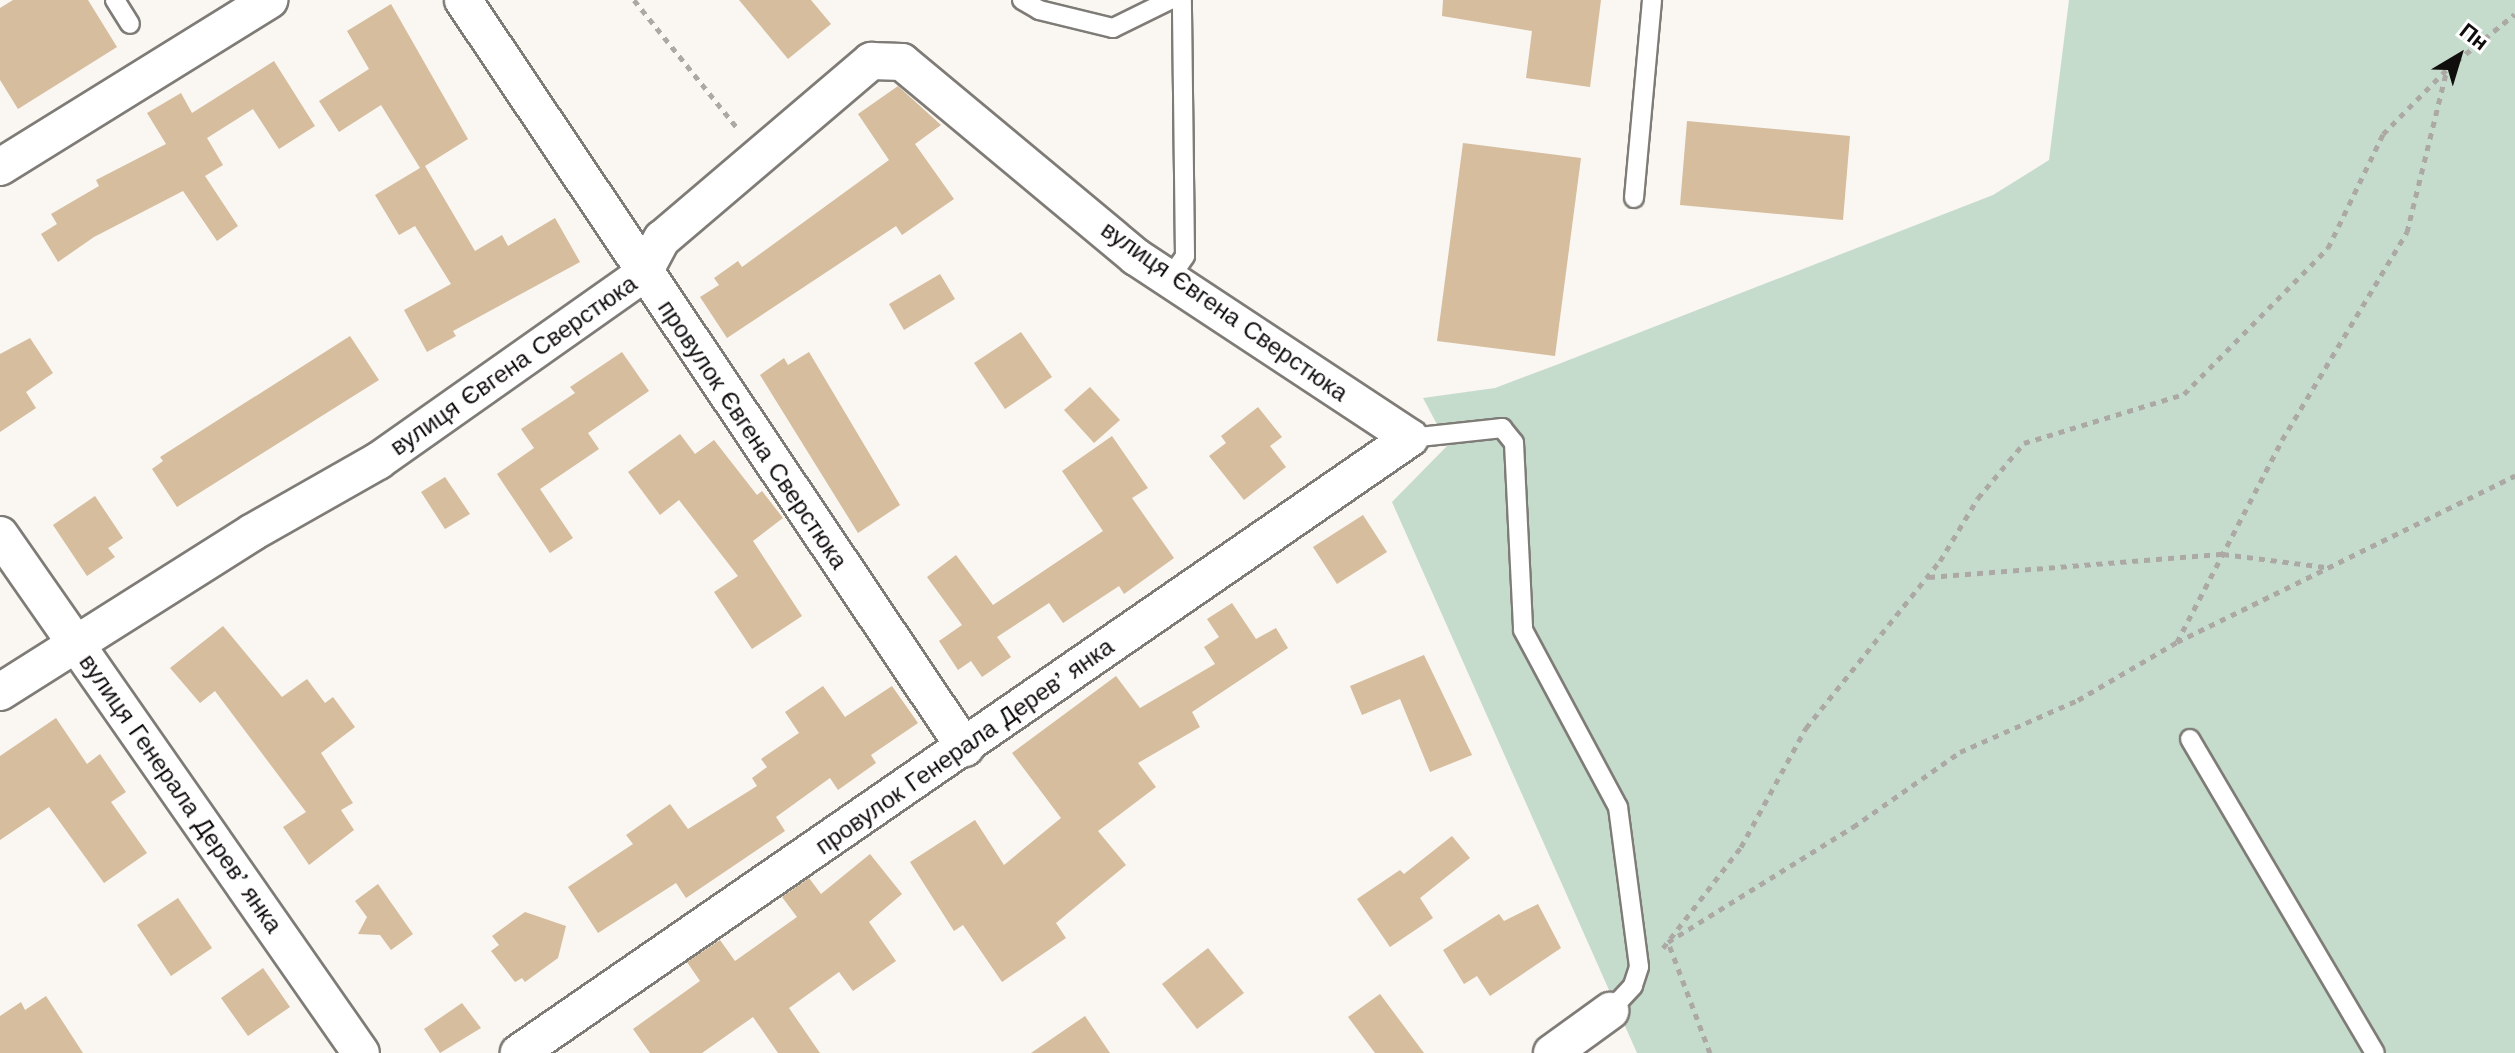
<!DOCTYPE html>
<meta charset="utf-8">
<style>
body{margin:0}
#map{position:relative;width:2515px;height:1053px;overflow:hidden;background:#faf6f1;font-family:"Work Sans",sans-serif}
div>[style]{position:absolute}
.green>*{inset:0;background:#c5dccd}
.building>*{inset:0;background:#d5bd9e}
.path>*{height:5px;margin-top:-2.5px;transform-origin:0;background:repeating-linear-gradient(90deg,#aca9a5 0 6px,transparent 0 12px)}
.roads{filter:drop-shadow(2px 0 #7f7c77) drop-shadow(-2px 0 #7f7c77) drop-shadow(0 2px #7f7c77) drop-shadow(0 -2px #7f7c77)}
.service>*{height:18px;margin:-9px;padding:0 9px;transform-origin:9px;border-radius:9px;background:#fff}
.minor>*{height:36px;margin:-18px;padding:0 18px;transform-origin:18px;border-radius:18px;background:#fff}
span{translate:-50% -50%;white-space:nowrap;text-align:center;line-height:1.15;-webkit-text-stroke:6px #fff;paint-order:stroke}
.street-label{font-size:24px;color:#100e0d}
.north{position:absolute;left:2419px;top:16px;width:80px;height:80px;-webkit-text-stroke:6px #fff;paint-order:stroke;rotate:38deg;font-size:22px;font-weight:700;line-height:32px;text-align:center;color:#100e0d}
.north::after{content:'';display:block;margin:auto;width:28px;height:36px;background:#100e0d;clip-path:polygon(50% 0,100% 100%,50% 72%,0 100%)}
</style>
<div id="map">
<div class="green">
<div style="clip-path:polygon(2069px 0,2515px 0,2515px 1053px,1637px 1053px,1392px 502px,1448px 445px,1423px 398px,1495px 388px,1556px 365px,1993px 195px,2049px 160px)"></div>
</div>
<div class="building">
<div style="clip-path:polygon(13px 0,88px 0,117px 47px,18px 109px,0 80px,0 8px)"></div>
<div style="clip-path:polygon(739px 0,811px 0,831px 24px,788px 59px)"></div>
<div style="clip-path:polygon(1443px 0,1601px 0,1590px 87px,1526px 78px,1532px 31px,1442px 16px)"></div>
<div style="clip-path:polygon(391px 4px,468px 139px,425px 166px,475px 251px,502px 235px,508px 246px,555px 218px,580px 262px,453px 331px,456px 336px,427px 352px,404px 310px,451px 284px,415px 226px,399px 235px,375px 195px,420px 168px,381px 105px,339px 132px,319px 101px,369px 69px,347px 31px)"></div>
<div style="clip-path:polygon(274px 61px,315px 126px,279px 149px,253px 109px,207px 138px,223px 165px,205px 176px,238px 226px,217px 241px,183px 191px,94px 237px,58px 262px,41px 234px,57px 224px,51px 214px,99px 186px,96px 180px,166px 144px,147px 113px,181px 93px,192px 113px)"></div>
<div style="clip-path:polygon(898px 86px,941px 125px,915px 144px,954px 199px,902px 235px,896px 226px,727px 338px,700px 297px,719px 285px,714px 278px,738px 261px,742px 267px,889px 160px,858px 114px)"></div>
<div style="clip-path:polygon(1687px 121px,1850px 136px,1843px 220px,1680px 205px)"></div>
<div style="clip-path:polygon(1463px 143px,1581px 158px,1555px 356px,1437px 341px)"></div>
<div style="clip-path:polygon(940px 274px,955px 299px,904px 330px,889px 304px)"></div>
<div style="clip-path:polygon(1021px 332px,1052px 377px,1005px 409px,974px 363px)"></div>
<div style="clip-path:polygon(350px 336px,379px 380px,177px 507px,152px 469px,163px 461px,160px 457px)"></div>
<div style="clip-path:polygon(30px 338px,53px 373px,26px 392px,36px 408px,0 432px,0 354px)"></div>
<div style="clip-path:polygon(622px 352px,649px 391px,588px 433px,599px 449px,540px 489px,573px 538px,550px 553px,497px 474px,534px 448px,521px 429px,575px 393px,570px 387px)"></div>
<div style="clip-path:polygon(809px 352px,900px 505px,858px 533px,760px 375px,784px 358px,788px 365px)"></div>
<div style="clip-path:polygon(1090px 387px,1120px 420px,1094px 443px,1064px 410px)"></div>
<div style="clip-path:polygon(1258px 407px,1282px 437px,1270px 446px,1286px 467px,1244px 500px,1209px 456px,1226px 443px,1221px 436px)"></div>
<div style="clip-path:polygon(680px 434px,695px 454px,714px 440px,757px 495px,762px 491px,783px 518px,753px 541px,802px 616px,752px 649px,714px 592px,738px 576px,679px 500px,660px 515px,628px 472px)"></div>
<div style="clip-path:polygon(1112px 436px,1148px 488px,1132px 498px,1174px 558px,1124px 594px,1119px 586px,1063px 623px,1049px 603px,997px 637px,1011px 657px,982px 677px,971px 661px,958px 670px,939px 641px,962px 625px,927px 577px,956px 555px,993px 605px,1103px 531px,1062px 471px)"></div>
<div style="clip-path:polygon(445px 477px,470px 514px,445px 529px,421px 492px)"></div>
<div style="clip-path:polygon(95px 496px,123px 538px,108px 548px,115px 557px,87px 576px,53px 525px)"></div>
<div style="clip-path:polygon(1363px 515px,1387px 552px,1337px 584px,1313px 547px)"></div>
<div style="clip-path:polygon(1232px 603px,1256px 639px,1276px 628px,1288px 648px,1192px 712px,1200px 727px,1138px 763px,1156px 787px,1098px 831px,1126px 865px,1056px 923px,1066px 938px,1002px 982px,963px 925px,954px 931px,910px 862px,975px 820px,1004px 865px,1061px 818px,1012px 753px,1116px 676px,1140px 708px,1215px 664px,1204px 647px,1219px 637px,1207px 619px)"></div>
<div style="clip-path:polygon(223px 626px,282px 697px,307px 679px,325px 703px,333px 697px,355px 727px,321px 753px,353px 803px,341px 810px,354px 830px,309px 865px,283px 827px,306px 812px,215px 691px,200px 703px,170px 668px)"></div>
<div style="clip-path:polygon(1424px 655px,1472px 755px,1430px 772px,1400px 699px,1362px 715px,1350px 686px)"></div>
<div style="clip-path:polygon(823px 686px,845px 717px,892px 686px,918px 723px,871px 755px,876px 763px,838px 790px,830px 778px,776px 817px,785px 831px,686px 898px,676px 883px,598px 933px,568px 887px,633px 844px,626px 835px,670px 804px,688px 829px,757px 786px,752px 778px,767px 767px,761px 759px,799px 733px,785px 712px)"></div>
<div style="clip-path:polygon(56px 718px,87px 764px,100px 754px,126px 792px,111px 802px,147px 853px,104px 883px,49px 807px,0 840px,0 756px)"></div>
<div style="clip-path:polygon(1452px 836px,1470px 858px,1420px 898px,1433px 918px,1390px 947px,1357px 899px,1400px 870px,1404px 874px)"></div>
<div style="clip-path:polygon(870px 854px,902px 894px,869px 922px,896px 961px,853px 991px,839px 972px,789px 1008px,820px 1053px,778px 1053px,753px 1017px,702px 1053px,650px 1053px,633px 1029px,700px 981px,687px 962px,720px 940px,735px 961px,797px 917px,782px 897px,809px 878px,821px 894px)"></div>
<div style="clip-path:polygon(378px 884px,413px 934px,391px 950px,380px 935px,358px 934px,367px 917px,355px 901px)"></div>
<div style="clip-path:polygon(178px 898px,212px 948px,171px 976px,137px 925px)"></div>
<div style="clip-path:polygon(1538px 904px,1561px 948px,1490px 996px,1477px 976px,1464px 984px,1443px 950px,1499px 914px,1504px 921px)"></div>
<div style="clip-path:polygon(525px 912px,566px 926px,558px 958px,525px 982px,522px 978px,515px 982px,491px 951px,499px 945px,492px 936px)"></div>
<div style="clip-path:polygon(1208px 948px,1244px 993px,1197px 1029px,1162px 984px)"></div>
<div style="clip-path:polygon(263px 968px,290px 1007px,248px 1036px,221px 998px)"></div>
<div style="clip-path:polygon(1380px 994px,1424px 1053px,1375px 1053px,1348px 1017px)"></div>
<div style="clip-path:polygon(46px 996px,83px 1053px,0 1053px,0 1016px,21px 1002px,25px 1010px)"></div>
<div style="clip-path:polygon(462px 1003px,481px 1028px,440px 1053px,424px 1029px)"></div>
<div style="clip-path:polygon(1085px 1016px,1110px 1053px,1031px 1053px)"></div>
</div>
<div class="path">
<div style="left:634px;top:0;width:167px;rotate:51.1deg"></div>
<div style="left:1929px;top:577px;width:295px;rotate:-4.5deg"></div>
<div style="left:2223px;top:554px;width:103px;rotate:7.3deg"></div>
<div style="left:2177px;top:642px;width:228px;rotate:-62.5deg"></div>
<div style="left:2282px;top:440px;width:243px;rotate:-59deg"></div>
<div style="left:2407px;top:232px;width:168px;rotate:-76.2deg"></div>
<div style="left:1663px;top:948px;width:128px;rotate:-52.3deg"></div>
<div style="left:1741px;top:847px;width:136px;rotate:-61.4deg"></div>
<div style="left:1806px;top:728px;width:214px;rotate:-51.3deg"></div>
<div style="left:1940px;top:561px;width:74px;rotate:-58.9deg"></div>
<div style="left:1978px;top:498px;width:72px;rotate:-50.1deg"></div>
<div style="left:2024px;top:443px;width:167px;rotate:-17deg"></div>
<div style="left:2184px;top:394px;width:205px;rotate:-45.4deg"></div>
<div style="left:2328px;top:248px;width:127px;rotate:-64.2deg"></div>
<div style="left:2383px;top:134px;width:91px;rotate:-45.4deg"></div>
<div style="left:2447px;top:69px;width:87px;rotate:-39deg"></div>
<div style="left:1710px;top:1053px;width:119px;rotate:-110.7deg"></div>
<div style="left:1668px;top:942px;width:218px;rotate:-31.9deg"></div>
<div style="left:1853px;top:827px;width:131px;rotate:-35deg"></div>
<div style="left:1960px;top:752px;width:129px;rotate:-23.8deg"></div>
<div style="left:2078px;top:700px;width:115px;rotate:-30.4deg"></div>
<div style="left:2177px;top:642px;width:377px;rotate:-26.2deg"></div>
</div>
<div class="roads">
<div class="service">
<div style="left:115px;top:0;width:28px;rotate:58deg"></div>
<div style="left:1022px;top:0;width:20px;rotate:30deg"></div>
<div style="left:1039px;top:10px;width:76px;rotate:13.7deg"></div>
<div style="left:1113px;top:28px;width:64px;rotate:-26.2deg"></div>
<div style="left:1634px;top:198px;width:199px;rotate:-84.8deg"></div>
<div style="left:1169px;top:279px;width:28px;rotate:-55deg"></div>
<div style="left:1185px;top:256px;width:256px;rotate:-90.7deg"></div>
<div style="left:1410px;top:438px;width:93px;rotate:-6.2deg"></div>
<div style="left:1502px;top:428px;width:19px;rotate:51deg"></div>
<div style="left:1514px;top:443px;width:187px;rotate:87.2deg"></div>
<div style="left:1523px;top:630px;width:201px;rotate:61.8deg"></div>
<div style="left:1618px;top:807px;width:161px;rotate:82.5deg"></div>
<div style="left:1639px;top:967px;width:20px;rotate:108deg"></div>
<div style="left:1633px;top:986px;width:34px;rotate:133deg"></div>
<div style="left:2190px;top:739px;width:364px;rotate:59.5deg"></div>
</div>
<div class="minor">
<div style="left:463px;top:0;width:901px;rotate:56.13deg"></div>
<div style="left:0;top:167px;width:317px;rotate:-31.8deg"></div>
<div style="left:0;top:535px;width:631px;rotate:55.13deg"></div>
<div style="left:0;top:692px;width:299px;rotate:-32.3deg"></div>
<div style="left:253px;top:532px;width:144px;rotate:-29.6deg"></div>
<div style="left:378px;top:461px;width:324px;rotate:-35.2deg"></div>
<div style="left:643px;top:274px;width:40px;rotate:-62deg"></div>
<div style="left:662px;top:239px;width:275px;rotate:-40.4deg"></div>
<div style="left:871px;top:61px;width:31px;rotate:2deg"></div>
<div style="left:902px;top:62px;width:305px;rotate:39.8deg"></div>
<div style="left:1136px;top:257px;width:328px;rotate:33.4deg"></div>
<div style="left:1410px;top:438px;width:1083px;rotate:145.39deg"></div>
<div style="left:1552px;top:1053px;width:72px;rotate:-35.9deg"></div>
</div>
</div>
<div class="street-label">
<span style="left:1224px;top:312px;rotate:35deg">вулиця Євгена Сверстюка</span>
<span style="left:514px;top:366px;rotate:-35deg">вулиця Євгена Сверстюка</span>
<span style="left:752px;top:435px;rotate:56deg">провулок Євгена Сверстюка</span>
<span style="left:965px;top:747px;rotate:-35deg">провулок Генерала Деревʼянка</span>
<span style="left:180px;top:794px;rotate:55deg">вулиця Генерала Деревʼянка</span>
</div>
<div class="north">Пн</div>
</div>
